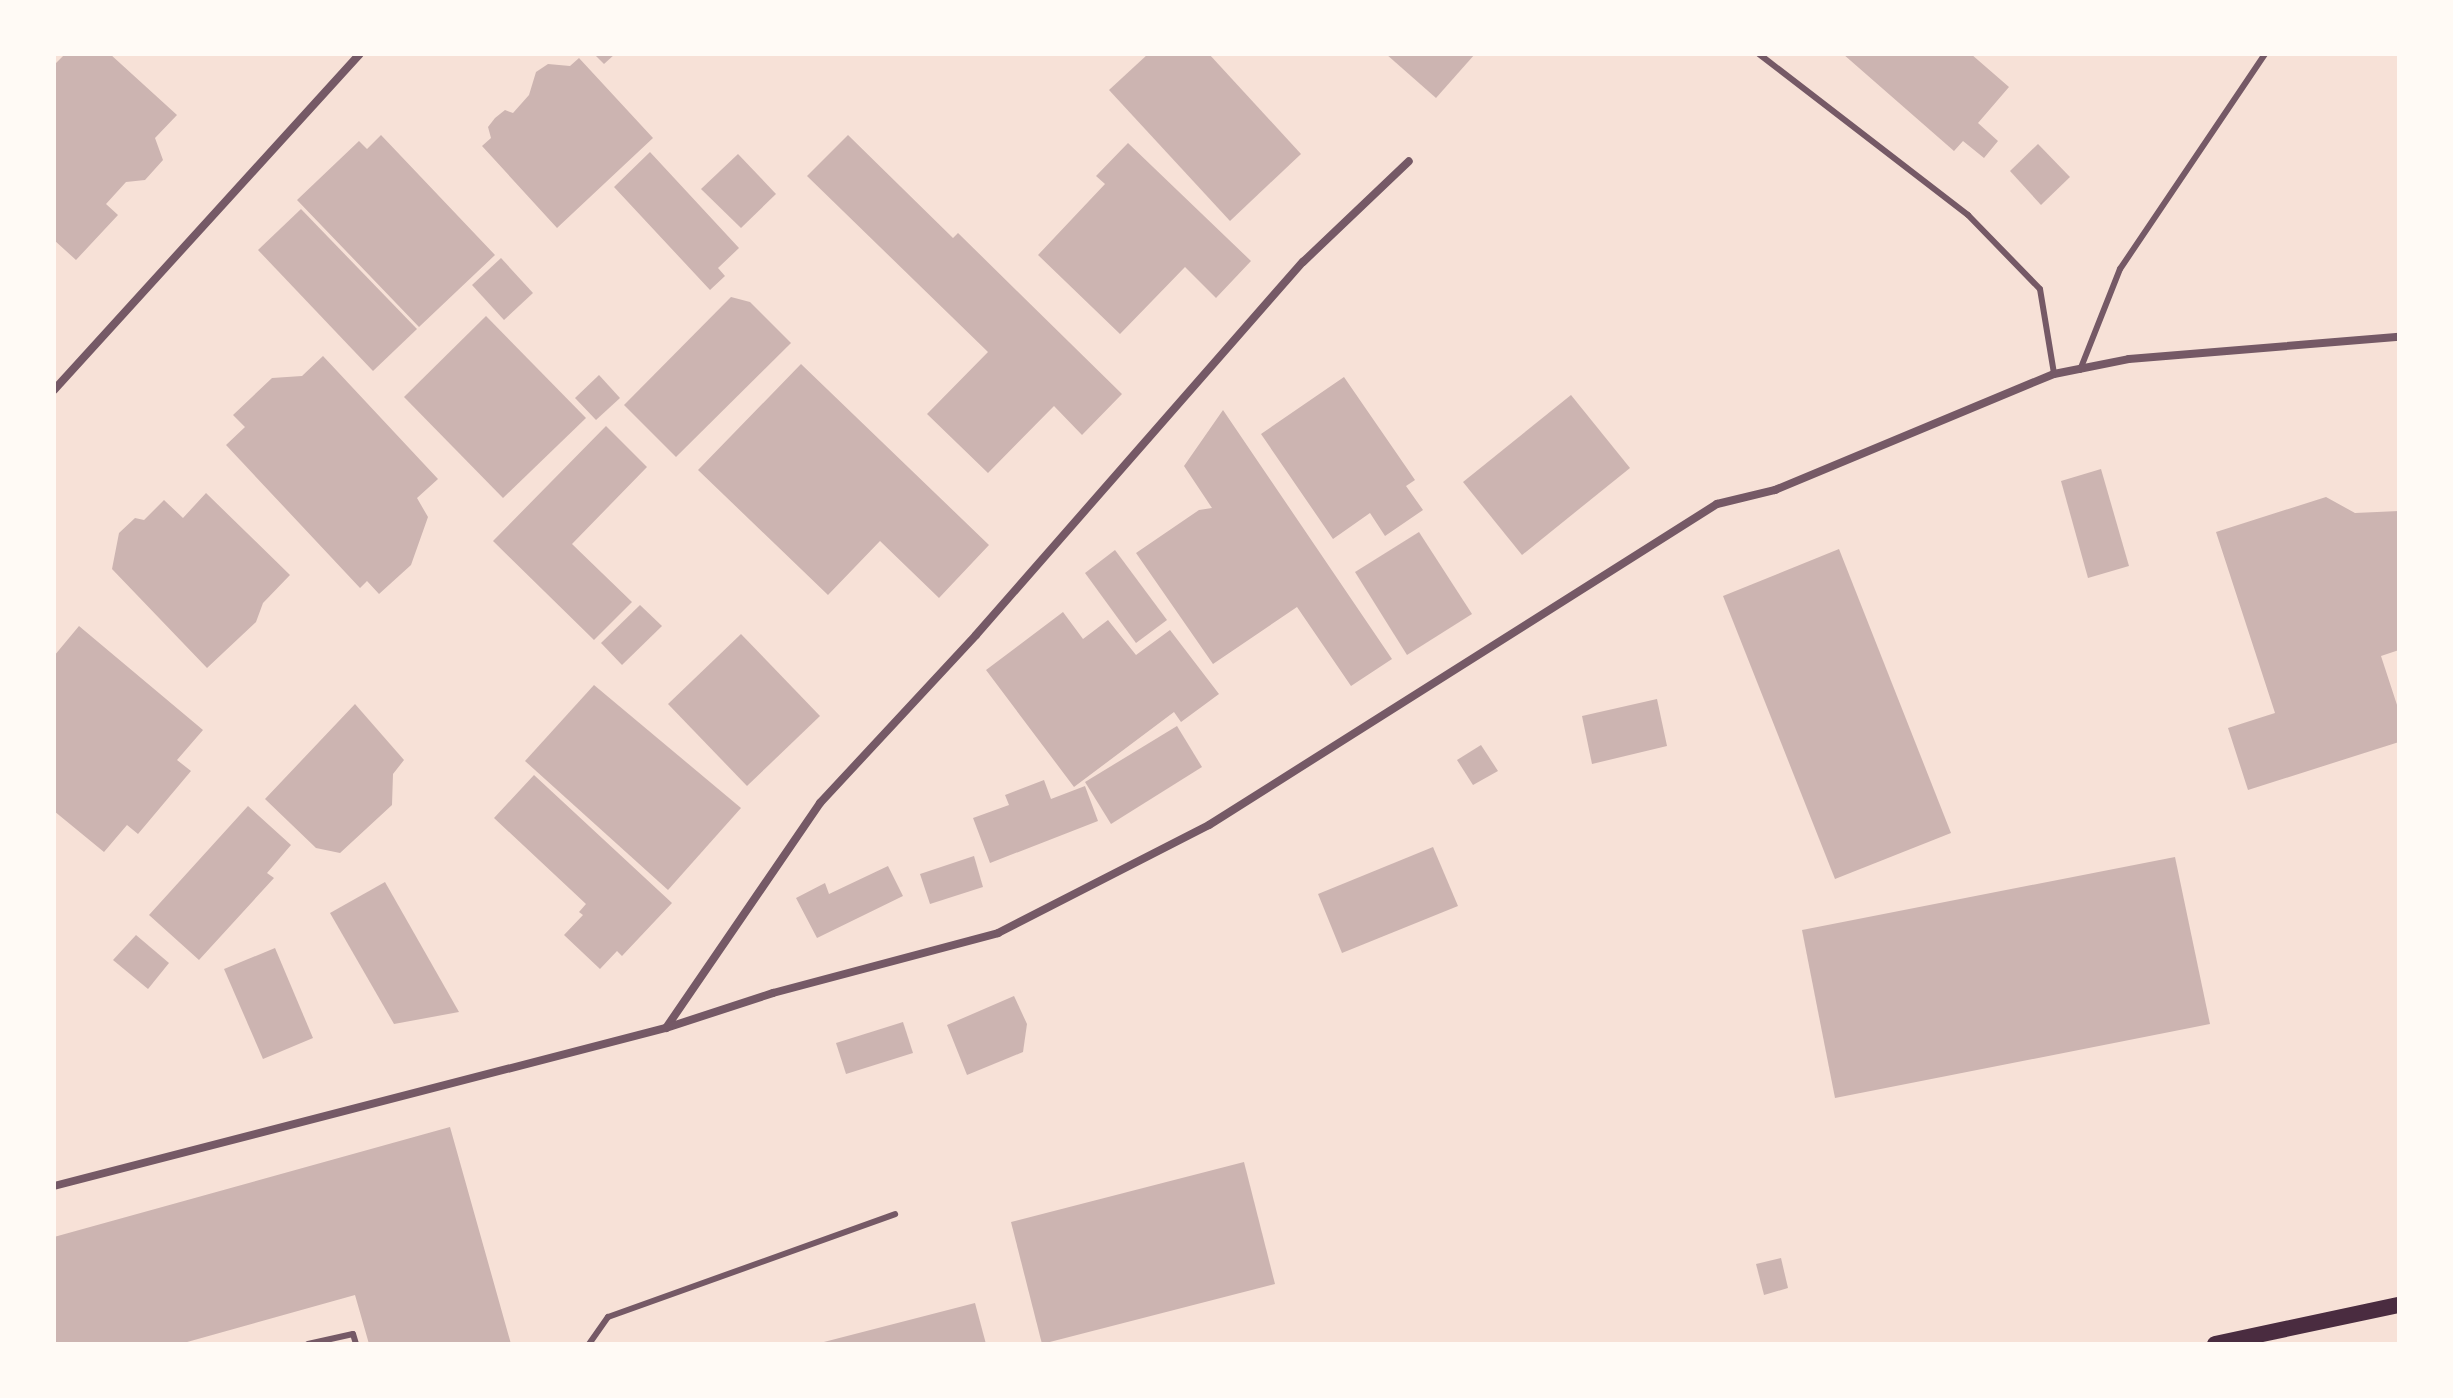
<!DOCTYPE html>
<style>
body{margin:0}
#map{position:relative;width:2453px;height:1398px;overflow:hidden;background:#f7e1d7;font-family:Ubuntu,sans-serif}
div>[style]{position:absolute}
.building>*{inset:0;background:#ccb4b1}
.service>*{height:6px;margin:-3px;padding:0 3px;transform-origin:3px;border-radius:3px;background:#755966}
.minor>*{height:8px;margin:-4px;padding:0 4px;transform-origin:4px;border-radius:4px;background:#755966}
.secondary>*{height:16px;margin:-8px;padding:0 8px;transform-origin:8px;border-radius:8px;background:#4a2c40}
span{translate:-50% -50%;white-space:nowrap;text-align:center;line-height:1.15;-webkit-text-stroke:8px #fffaf5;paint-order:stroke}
.frame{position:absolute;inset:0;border:56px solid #fffaf5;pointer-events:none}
</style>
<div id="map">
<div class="building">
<div style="clip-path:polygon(65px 54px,110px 54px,177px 115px,155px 138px,163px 160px,145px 180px,126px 182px,106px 204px,118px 215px,76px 260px,54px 240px,54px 65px)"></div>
<div style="clip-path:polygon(594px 54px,615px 54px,604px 64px)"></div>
<div style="clip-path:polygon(1148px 54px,1209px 54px,1301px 154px,1230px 221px,1109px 90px)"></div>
<div style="clip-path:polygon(1386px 54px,1475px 54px,1436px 98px)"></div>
<div style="clip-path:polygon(1843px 54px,1971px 54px,2009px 87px,1978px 123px,1998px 141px,1984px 158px,1963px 141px,1954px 151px)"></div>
<div style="clip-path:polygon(579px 58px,653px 138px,557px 228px,482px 146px,491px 138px,488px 127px,495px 118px,505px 110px,513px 113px,529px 95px,536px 72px,548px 64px,570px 66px)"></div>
<div style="clip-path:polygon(381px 135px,495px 255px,419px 327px,297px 200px,359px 141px,367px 149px)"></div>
<div style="clip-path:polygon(848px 135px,953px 238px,958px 233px,1122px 394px,1082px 435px,1054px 406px,988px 473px,927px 414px,988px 352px,807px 176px)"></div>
<div style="clip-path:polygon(1128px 143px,1251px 261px,1216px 298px,1185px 267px,1120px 334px,1038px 255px,1105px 184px,1096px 176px)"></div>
<div style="clip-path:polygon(2038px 144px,2070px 177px,2041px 205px,2010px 171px)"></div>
<div style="clip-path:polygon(650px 152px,739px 248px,718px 268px,725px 276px,710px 290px,614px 187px)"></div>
<div style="clip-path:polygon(738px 154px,776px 194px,741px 228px,701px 189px)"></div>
<div style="clip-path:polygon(301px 209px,417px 329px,373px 371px,258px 250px)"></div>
<div style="clip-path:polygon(501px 258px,533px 293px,504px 320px,472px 285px)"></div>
<div style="clip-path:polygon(731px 297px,750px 302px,791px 343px,676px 457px,624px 405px)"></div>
<div style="clip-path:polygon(486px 316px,586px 418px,503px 498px,404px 397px)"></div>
<div style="clip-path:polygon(323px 356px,438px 479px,417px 498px,428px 517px,411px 565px,379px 594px,367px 581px,360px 588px,226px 445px,245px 427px,233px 415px,272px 378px,302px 376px)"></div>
<div style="clip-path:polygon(801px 364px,989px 545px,939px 598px,880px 541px,828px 595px,698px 470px)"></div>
<div style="clip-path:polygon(599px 375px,620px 398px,596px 420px,575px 398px)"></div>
<div style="clip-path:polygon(1344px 377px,1415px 480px,1406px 486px,1423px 510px,1385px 536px,1370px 513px,1333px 539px,1261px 434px)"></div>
<div style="clip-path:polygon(1571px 395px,1630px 468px,1522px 555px,1463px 482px)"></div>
<div style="clip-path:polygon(1223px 410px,1392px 659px,1351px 686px,1297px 607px,1213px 664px,1136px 553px,1199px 510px,1212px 508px,1184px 466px)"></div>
<div style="clip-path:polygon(606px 426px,647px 467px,572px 544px,632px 602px,594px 640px,493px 541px)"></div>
<div style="clip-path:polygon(2101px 469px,2129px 566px,2088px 578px,2061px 481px)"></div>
<div style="clip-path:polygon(206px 493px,290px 575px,263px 603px,256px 622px,207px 668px,112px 569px,119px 533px,135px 518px,144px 520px,164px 500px,183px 518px)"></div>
<div style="clip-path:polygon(2326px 497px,2355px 513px,2399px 511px,2399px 650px,2381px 656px,2399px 711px,2399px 742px,2248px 790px,2228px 728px,2275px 713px,2216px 532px)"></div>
<div style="clip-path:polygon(1419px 532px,1472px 614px,1407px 655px,1355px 572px)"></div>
<div style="clip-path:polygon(1839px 549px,1951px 833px,1835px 879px,1723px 596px)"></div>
<div style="clip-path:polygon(1115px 550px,1167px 620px,1136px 643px,1085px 573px)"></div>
<div style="clip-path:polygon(640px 605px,662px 626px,622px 665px,601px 643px)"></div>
<div style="clip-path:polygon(1063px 612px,1083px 639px,1108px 620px,1136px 655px,1170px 630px,1219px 694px,1181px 722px,1174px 712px,1074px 787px,986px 670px)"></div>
<div style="clip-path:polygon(79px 626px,203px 730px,177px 760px,191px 771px,138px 834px,127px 825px,104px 852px,54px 811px,54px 656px)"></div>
<div style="clip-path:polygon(741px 634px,820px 716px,747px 786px,668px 704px)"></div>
<div style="clip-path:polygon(594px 685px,741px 808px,668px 890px,525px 761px)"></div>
<div style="clip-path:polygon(1657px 699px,1667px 746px,1592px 764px,1582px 716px)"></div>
<div style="clip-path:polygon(355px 704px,404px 760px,393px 774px,392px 805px,340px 853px,316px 848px,265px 799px)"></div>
<div style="clip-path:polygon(1177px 726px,1202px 767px,1111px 824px,1085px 782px)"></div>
<div style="clip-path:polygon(1481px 745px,1498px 771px,1473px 785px,1457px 760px)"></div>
<div style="clip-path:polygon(534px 775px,672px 903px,622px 956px,617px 951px,600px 969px,564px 935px,583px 915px,579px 912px,586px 904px,494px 818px)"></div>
<div style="clip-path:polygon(1044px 780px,1051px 799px,1085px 786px,1098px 821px,990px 863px,973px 818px,1009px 805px,1005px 795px)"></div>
<div style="clip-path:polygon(248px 806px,291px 845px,267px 873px,274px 878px,199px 960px,149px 915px)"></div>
<div style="clip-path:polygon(1433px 847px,1458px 906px,1342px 953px,1318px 894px)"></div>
<div style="clip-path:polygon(974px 856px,983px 887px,930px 904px,920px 874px)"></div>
<div style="clip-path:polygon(2175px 857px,2210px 1024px,1835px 1098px,1802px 930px)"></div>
<div style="clip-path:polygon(888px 866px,903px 896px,817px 938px,796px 898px,825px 883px,829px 894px)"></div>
<div style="clip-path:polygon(385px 882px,459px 1012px,394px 1024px,330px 913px)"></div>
<div style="clip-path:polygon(136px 935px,169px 963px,148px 989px,113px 960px)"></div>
<div style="clip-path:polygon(275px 948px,313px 1038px,263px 1059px,224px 969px)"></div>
<div style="clip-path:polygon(1014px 996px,1027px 1024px,1023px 1052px,967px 1075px,947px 1025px)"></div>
<div style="clip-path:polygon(903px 1022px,913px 1053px,846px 1074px,836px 1043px)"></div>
<div style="clip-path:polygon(450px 1127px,511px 1344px,369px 1344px,355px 1295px,180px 1344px,54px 1344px,54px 1237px)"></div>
<div style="clip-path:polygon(1244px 1162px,1275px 1284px,1042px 1344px,1011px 1222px)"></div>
<div style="clip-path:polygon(1781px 1258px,1788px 1288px,1764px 1295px,1756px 1264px)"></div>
<div style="clip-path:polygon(975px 1303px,986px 1344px,820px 1344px,820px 1343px)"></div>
</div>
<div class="service">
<div style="left:1759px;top:54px;width:264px;rotate:37.6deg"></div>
<div style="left:1968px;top:215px;width:103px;rotate:45.8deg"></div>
<div style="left:2040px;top:289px;width:86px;rotate:80.6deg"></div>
<div style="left:2080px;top:370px;width:109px;rotate:-68.4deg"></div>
<div style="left:2120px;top:269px;width:259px;rotate:-56deg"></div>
<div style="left:308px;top:1344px;width:46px;rotate:-12.5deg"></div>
<div style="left:353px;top:1334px;width:10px;rotate:73deg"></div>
<div style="left:589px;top:1344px;width:33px;rotate:-55deg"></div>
<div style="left:608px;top:1317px;width:305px;rotate:-19.7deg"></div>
</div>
<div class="minor">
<div style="left:54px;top:390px;width:454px;rotate:-47.7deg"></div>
<div style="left:666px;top:1028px;width:273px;rotate:-55.6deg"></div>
<div style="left:820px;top:803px;width:229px;rotate:-47.1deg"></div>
<div style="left:976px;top:635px;width:496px;rotate:-48.8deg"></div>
<div style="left:1303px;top:262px;width:146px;rotate:-43.6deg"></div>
<div style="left:54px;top:1186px;width:632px;rotate:-14.48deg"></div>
<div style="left:666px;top:1028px;width:113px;rotate:-18.1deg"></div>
<div style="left:773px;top:993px;width:233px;rotate:-14.9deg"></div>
<div style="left:998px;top:933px;width:237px;rotate:-27.1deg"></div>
<div style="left:1209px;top:825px;width:601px;rotate:-32.29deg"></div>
<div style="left:1717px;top:504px;width:60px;rotate:-13.6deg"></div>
<div style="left:1775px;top:490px;width:302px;rotate:-22.6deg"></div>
<div style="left:2054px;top:374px;width:76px;rotate:-11.3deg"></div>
<div style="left:2129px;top:359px;width:271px;rotate:-4.7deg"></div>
</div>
<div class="secondary">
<div style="left:2215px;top:1344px;width:188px;rotate:-12deg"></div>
</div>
<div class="frame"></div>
</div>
